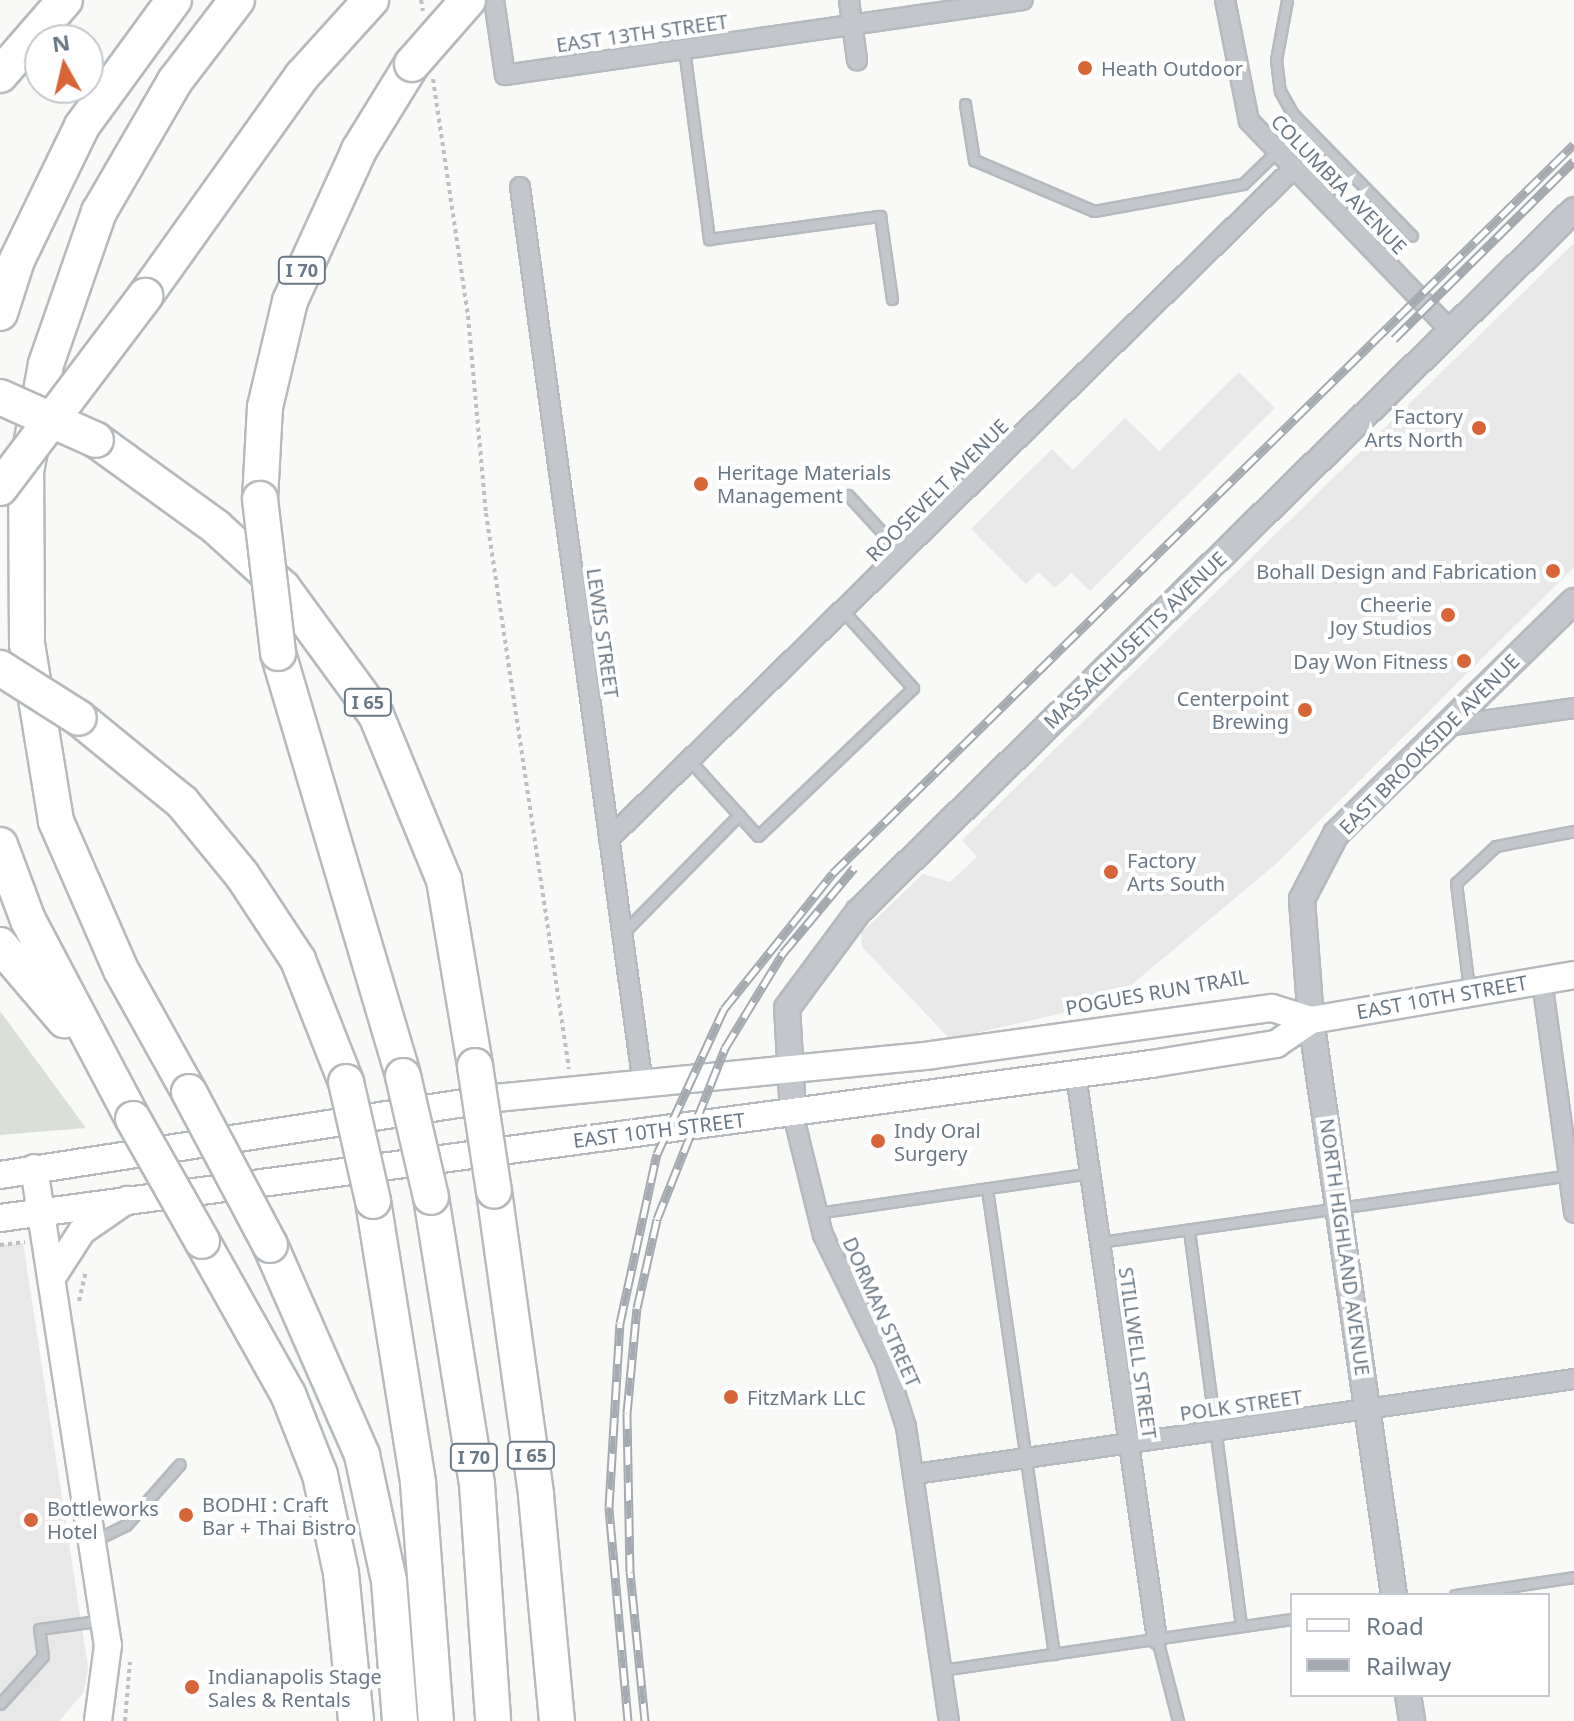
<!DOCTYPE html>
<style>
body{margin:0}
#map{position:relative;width:1574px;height:1721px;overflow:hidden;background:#f9f9f7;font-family:"Noto Sans",sans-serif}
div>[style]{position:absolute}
.built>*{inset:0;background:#e7e8e7}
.green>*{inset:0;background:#dadfd8}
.path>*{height:4px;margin-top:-2px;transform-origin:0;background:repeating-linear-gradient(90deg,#bdbfc2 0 4px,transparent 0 8px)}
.roads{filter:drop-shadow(2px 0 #b5babe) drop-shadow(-2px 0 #b5babe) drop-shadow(0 2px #b5babe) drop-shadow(0 -2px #b5babe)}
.service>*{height:9px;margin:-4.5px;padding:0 4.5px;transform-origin:4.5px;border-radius:4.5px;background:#c3c6ca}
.minor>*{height:18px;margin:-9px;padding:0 9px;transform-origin:9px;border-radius:9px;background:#c3c6ca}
.tertiary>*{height:24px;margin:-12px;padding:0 12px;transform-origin:12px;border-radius:12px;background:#c3c6ca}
.secondary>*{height:26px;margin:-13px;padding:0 13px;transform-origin:13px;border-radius:13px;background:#fff}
.motorway>*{height:34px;margin:-17px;padding:0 17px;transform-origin:17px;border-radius:17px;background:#fff}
.rail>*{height:9px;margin-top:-4.5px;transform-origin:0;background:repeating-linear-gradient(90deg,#fff 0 18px,#a4aaaf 0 36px);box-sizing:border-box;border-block:2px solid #a4aaaf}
.bridges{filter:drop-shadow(2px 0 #b6b9bc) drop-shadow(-2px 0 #b6b9bc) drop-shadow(0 2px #b6b9bc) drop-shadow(0 -2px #b6b9bc)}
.motorway-bridge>*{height:34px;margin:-17px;padding:0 17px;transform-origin:17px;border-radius:17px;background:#fff}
.dots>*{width:22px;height:22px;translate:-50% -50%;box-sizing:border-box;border:4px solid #fff;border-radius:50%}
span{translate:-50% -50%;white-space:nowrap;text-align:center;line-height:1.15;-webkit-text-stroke:8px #fff;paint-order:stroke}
.shield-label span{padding:2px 6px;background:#fff;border:2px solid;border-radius:6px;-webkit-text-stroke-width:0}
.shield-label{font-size:18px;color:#6a7885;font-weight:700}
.street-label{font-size:20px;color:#6a7885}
.poi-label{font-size:20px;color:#6a7885}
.left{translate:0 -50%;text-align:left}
.right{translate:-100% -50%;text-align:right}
.legend{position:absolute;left:1290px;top:1593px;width:260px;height:104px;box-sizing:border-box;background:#fff;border:2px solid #c3c9ce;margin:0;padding:10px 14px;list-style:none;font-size:24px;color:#6a7885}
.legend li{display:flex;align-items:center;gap:16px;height:40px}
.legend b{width:40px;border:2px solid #c3c9ce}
.north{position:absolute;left:24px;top:24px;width:80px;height:80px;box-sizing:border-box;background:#fff;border:2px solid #c3c9ce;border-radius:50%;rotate:352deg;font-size:22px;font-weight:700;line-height:32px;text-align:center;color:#6a7885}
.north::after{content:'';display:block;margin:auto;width:28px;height:36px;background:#d76538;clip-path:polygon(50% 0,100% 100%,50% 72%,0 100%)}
</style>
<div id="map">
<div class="built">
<div style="clip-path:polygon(1574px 243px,1574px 567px,1277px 863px,1111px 1002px,950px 1039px,862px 947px,861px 933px,923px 874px,950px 882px,977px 857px,962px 840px)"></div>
<div style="clip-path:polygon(1239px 372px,1275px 408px,1090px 591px,1071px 573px,1055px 588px,1038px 572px,1026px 584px,971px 529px,1052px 449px,1073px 470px,1125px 418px,1159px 451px)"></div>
<div style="clip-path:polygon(23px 1243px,88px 1667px,84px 1692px,59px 1721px,0 1721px,0 1245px)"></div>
</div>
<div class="green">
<div style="clip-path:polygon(0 1011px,86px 1128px,0 1135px)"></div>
</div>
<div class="path">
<div style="left:421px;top:0;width:11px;rotate:80deg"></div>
<div style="left:433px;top:79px;width:240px;rotate:81.6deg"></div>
<div style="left:468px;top:316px;width:198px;rotate:84.8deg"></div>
<div style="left:486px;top:513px;width:562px;rotate:81.51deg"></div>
<div style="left:0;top:1245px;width:25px;rotate:-7deg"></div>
<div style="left:79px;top:1301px;width:31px;rotate:-77deg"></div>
<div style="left:125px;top:1721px;width:59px;rotate:-85.2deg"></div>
</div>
<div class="roads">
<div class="service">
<div style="left:1287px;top:0;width:61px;rotate:100.4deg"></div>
<div style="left:1276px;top:60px;width:31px;rotate:83deg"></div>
<div style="left:1280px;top:91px;width:26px;rotate:61deg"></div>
<div style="left:1293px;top:114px;width:170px;rotate:45.7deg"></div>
<div style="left:684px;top:49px;width:192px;rotate:82.5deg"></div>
<div style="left:709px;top:239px;width:173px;rotate:-7.7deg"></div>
<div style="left:880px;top:216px;width:84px;rotate:81.8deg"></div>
<div style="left:965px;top:104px;width:57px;rotate:80.9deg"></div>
<div style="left:974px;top:160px;width:130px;rotate:23deg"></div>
<div style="left:1094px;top:211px;width:151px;rotate:-10.3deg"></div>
<div style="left:1243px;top:184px;width:46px;rotate:-44.1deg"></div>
<div style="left:848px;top:495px;width:80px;rotate:47.5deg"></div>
<div style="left:692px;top:763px;width:98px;rotate:47.9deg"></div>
<div style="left:758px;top:836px;width:214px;rotate:-43.7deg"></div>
<div style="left:913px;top:688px;width:103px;rotate:-132.2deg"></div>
<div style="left:622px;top:934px;width:167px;rotate:-45.5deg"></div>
<div style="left:1469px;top:989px;width:107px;rotate:-97deg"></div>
<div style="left:1456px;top:883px;width:54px;rotate:-42.8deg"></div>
<div style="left:1496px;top:846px;width:79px;rotate:-10.9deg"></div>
<div style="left:987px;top:1189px;width:470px;rotate:81.8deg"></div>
<div style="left:817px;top:1213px;width:277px;rotate:-8.3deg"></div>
<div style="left:1189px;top:1230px;width:399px;rotate:82.5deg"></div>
<div style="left:1100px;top:1242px;width:476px;rotate:-8.1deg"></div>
<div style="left:95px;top:1540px;width:34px;rotate:-26deg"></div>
<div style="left:126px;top:1525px;width:81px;rotate:-48.5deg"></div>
<div style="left:1455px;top:1595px;width:120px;rotate:-8.6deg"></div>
<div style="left:1157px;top:1639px;width:85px;rotate:75.6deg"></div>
<div style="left:942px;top:1670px;width:354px;rotate:-8.3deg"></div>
<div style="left:0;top:1704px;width:64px;rotate:-48.1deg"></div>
<div style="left:43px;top:1656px;width:27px;rotate:-98deg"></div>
<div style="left:39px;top:1629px;width:66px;rotate:-7.9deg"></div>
</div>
<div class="minor">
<div style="left:494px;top:0;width:76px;rotate:81.7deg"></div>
<div style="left:505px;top:75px;width:523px;rotate:-8.24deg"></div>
<div style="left:849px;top:0;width:61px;rotate:82.4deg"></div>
<div style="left:1225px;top:0;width:123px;rotate:78.8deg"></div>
<div style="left:1249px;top:121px;width:291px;rotate:46.1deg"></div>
<div style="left:520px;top:187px;width:906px;rotate:82.2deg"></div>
<div style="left:1446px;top:726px;width:129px;rotate:-8deg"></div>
<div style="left:609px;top:839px;width:957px;rotate:-44.41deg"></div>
<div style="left:1542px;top:981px;width:234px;rotate:82.1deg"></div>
<div style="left:1076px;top:1075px;width:570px;rotate:81.83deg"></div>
<div style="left:793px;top:1114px;width:125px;rotate:76.1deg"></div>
<div style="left:823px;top:1235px;width:140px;rotate:63.8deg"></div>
<div style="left:885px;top:1361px;width:69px;rotate:72.3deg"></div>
<div style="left:906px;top:1427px;width:297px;rotate:81.7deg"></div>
<div style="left:915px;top:1474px;width:666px;rotate:-8.2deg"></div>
</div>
<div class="tertiary">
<div style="left:793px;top:1114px;width:106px;rotate:-93.2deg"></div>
<div style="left:787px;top:1008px;width:121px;rotate:-53.4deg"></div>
<div style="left:859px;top:911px;width:1001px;rotate:-44.43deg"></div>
<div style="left:1394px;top:1595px;width:581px;rotate:-98.21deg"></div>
<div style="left:1311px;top:1020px;width:121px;rotate:-94.3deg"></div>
<div style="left:1302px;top:899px;width:73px;rotate:-62.4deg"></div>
<div style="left:1336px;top:834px;width:333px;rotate:-44.4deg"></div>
<div style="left:1408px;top:1695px;width:26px;rotate:81deg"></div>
</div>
<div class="secondary">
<div style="left:34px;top:1168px;width:483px;rotate:81.2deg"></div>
<div style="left:108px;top:1645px;width:77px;rotate:97.5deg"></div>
<div style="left:0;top:1175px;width:502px;rotate:-8.82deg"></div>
<div style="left:496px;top:1098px;width:438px;rotate:-5.6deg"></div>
<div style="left:932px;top:1055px;width:343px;rotate:-7.9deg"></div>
<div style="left:1272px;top:1008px;width:41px;rotate:17.1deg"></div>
<div style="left:0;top:1218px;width:1161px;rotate:-7.62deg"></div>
<div style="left:1151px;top:1064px;width:127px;rotate:-9.1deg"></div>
<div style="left:1276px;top:1044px;width:42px;rotate:-34.4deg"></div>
<div style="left:1311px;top:1020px;width:267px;rotate:-9.7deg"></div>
<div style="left:53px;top:1276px;width:54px;rotate:-57.2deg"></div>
<div style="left:82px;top:1231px;width:55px;rotate:-34.6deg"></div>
</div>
<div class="motorway">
<div style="left:0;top:75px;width:99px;rotate:-49.1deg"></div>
<div style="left:145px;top:296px;width:270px;rotate:-54.5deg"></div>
<div style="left:302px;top:76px;width:103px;rotate:-47.8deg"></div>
<div style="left:0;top:313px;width:56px;rotate:-72.2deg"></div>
<div style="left:17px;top:260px;width:149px;rotate:-64.1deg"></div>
<div style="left:82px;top:126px;width:156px;rotate:-53.9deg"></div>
<div style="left:96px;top:440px;width:148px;rotate:35.9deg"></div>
<div style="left:216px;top:527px;width:91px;rotate:42.3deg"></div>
<div style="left:283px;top:588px;width:157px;rotate:53.8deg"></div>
<div style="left:376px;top:715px;width:178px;rotate:67.6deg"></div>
<div style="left:444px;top:880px;width:189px;rotate:80.5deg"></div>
<div style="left:260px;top:499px;width:92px;rotate:-86.9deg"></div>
<div style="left:265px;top:407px;width:109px;rotate:-76.7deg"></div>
<div style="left:290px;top:301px;width:166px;rotate:-65.4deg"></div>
<div style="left:359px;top:150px;width:101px;rotate:-58.4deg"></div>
<div style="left:278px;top:653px;width:441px;rotate:73.5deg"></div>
<div style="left:79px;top:718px;width:133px;rotate:39.2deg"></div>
<div style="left:182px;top:802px;width:94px;rotate:50.6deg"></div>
<div style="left:242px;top:875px;width:102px;rotate:56.6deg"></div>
<div style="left:298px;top:960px;width:131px;rotate:68.5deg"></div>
<div style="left:0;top:845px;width:80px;rotate:69.5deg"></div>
<div style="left:28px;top:920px;width:225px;rotate:62.2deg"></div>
<div style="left:0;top:945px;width:99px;rotate:49.5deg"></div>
<div style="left:189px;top:1092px;width:140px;rotate:-119.1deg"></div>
<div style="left:121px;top:970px;width:163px;rotate:-113.6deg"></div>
<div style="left:56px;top:821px;width:179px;rotate:-99.3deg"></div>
<div style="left:27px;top:644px;width:172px;rotate:-90.3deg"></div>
<div style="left:26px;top:472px;width:110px;rotate:-79.5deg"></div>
<div style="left:46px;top:364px;width:161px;rotate:-70.8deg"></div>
<div style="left:99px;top:212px;width:151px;rotate:-59.9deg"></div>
<div style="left:175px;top:81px;width:102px;rotate:-52.6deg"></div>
<div style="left:494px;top:1191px;width:307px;rotate:82.1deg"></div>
<div style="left:536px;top:1495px;width:227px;rotate:84.7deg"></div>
<div style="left:431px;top:1197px;width:291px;rotate:80.9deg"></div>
<div style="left:477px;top:1484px;width:238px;rotate:86.1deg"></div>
<div style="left:373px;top:1201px;width:286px;rotate:80.9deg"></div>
<div style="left:418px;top:1483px;width:239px;rotate:85.7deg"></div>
<div style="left:202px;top:1241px;width:176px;rotate:60.7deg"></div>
<div style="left:288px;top:1394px;width:87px;rotate:68.4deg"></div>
<div style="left:320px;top:1475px;width:100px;rotate:77.9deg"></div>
<div style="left:341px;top:1573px;width:149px;rotate:84.2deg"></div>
<div style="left:270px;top:1245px;width:229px;rotate:66.3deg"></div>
<div style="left:362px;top:1455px;width:129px;rotate:77.9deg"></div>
<div style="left:389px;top:1581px;width:140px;rotate:85.5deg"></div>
</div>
</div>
<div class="rail">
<div style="left:1394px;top:339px;width:253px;rotate:-44.7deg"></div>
<div style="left:628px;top:1721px;width:215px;rotate:-95.1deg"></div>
<div style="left:609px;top:1507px;width:184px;rotate:-86.6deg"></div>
<div style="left:620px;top:1323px;width:173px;rotate:-77.7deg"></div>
<div style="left:657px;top:1154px;width:160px;rotate:-65.2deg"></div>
<div style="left:724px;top:1009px;width:174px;rotate:-51.3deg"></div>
<div style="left:833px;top:873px;width:1039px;rotate:-44.53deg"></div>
<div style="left:645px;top:1721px;width:150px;rotate:-95.7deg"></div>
<div style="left:630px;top:1572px;width:159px;rotate:-91.1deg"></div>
<div style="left:627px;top:1413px;width:105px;rotate:-84.6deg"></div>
<div style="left:637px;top:1308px;width:91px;rotate:-77.3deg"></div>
<div style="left:657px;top:1219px;width:184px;rotate:-68.3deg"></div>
<div style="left:725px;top:1048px;width:111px;rotate:-58.6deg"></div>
<div style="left:783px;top:953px;width:111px;rotate:-50.1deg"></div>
</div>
<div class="bridges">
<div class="motorway-bridge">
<div style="left:412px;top:64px;width:85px;rotate:-48.8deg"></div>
<div style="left:0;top:397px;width:105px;rotate:24.1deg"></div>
<div style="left:0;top:488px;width:241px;rotate:-52.9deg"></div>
<div style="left:260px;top:499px;width:155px;rotate:83.3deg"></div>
<div style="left:0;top:668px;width:93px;rotate:32.3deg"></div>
<div style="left:475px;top:1066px;width:126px;rotate:81.4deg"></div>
<div style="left:403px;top:1076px;width:124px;rotate:77deg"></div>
<div style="left:346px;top:1082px;width:122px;rotate:77.2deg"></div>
<div style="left:189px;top:1092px;width:173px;rotate:62.1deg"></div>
<div style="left:133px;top:1119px;width:140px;rotate:60.5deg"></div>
</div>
</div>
<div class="dots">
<div style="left:1085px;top:68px;background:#d76538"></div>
<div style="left:1479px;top:428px;background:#d76538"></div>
<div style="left:701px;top:484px;background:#d76538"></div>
<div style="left:1553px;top:571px;background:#d76538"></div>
<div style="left:1448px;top:615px;background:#d76538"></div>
<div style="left:1464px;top:661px;background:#d76538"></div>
<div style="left:1305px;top:710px;background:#d76538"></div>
<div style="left:1111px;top:872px;background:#d76538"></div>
<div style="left:878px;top:1141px;background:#d76538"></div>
<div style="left:731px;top:1397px;background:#d76538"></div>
<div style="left:186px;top:1515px;background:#d76538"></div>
<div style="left:31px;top:1520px;background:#d76538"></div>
<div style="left:192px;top:1687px;background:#d76538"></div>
</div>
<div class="shield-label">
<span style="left:302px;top:270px">I 70</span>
<span style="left:368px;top:702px">I 65</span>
<span style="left:531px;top:1455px">I 65</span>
<span style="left:474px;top:1457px">I 70</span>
</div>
<div class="street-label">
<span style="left:642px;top:33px;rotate:-8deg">EAST 13TH STREET</span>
<span style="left:1339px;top:184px;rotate:46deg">COLUMBIA AVENUE</span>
<span style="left:937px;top:490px;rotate:-45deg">ROOSEVELT AVENUE</span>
<span style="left:603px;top:633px;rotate:82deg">LEWIS STREET</span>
<span style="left:1135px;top:640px;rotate:-44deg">MASSACHUSETTS AVENUE</span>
<span style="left:1429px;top:744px;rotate:-45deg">EAST BROOKSIDE AVENUE</span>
<span style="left:1157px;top:992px;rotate:-10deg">POGUES RUN TRAIL</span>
<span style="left:1442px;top:997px;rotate:-10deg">EAST 10TH STREET</span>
<span style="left:659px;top:1130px;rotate:-7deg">EAST 10TH STREET</span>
<span style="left:1345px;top:1247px;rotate:82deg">NORTH HIGHLAND AVENUE</span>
<span style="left:882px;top:1312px;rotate:66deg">DORMAN STREET</span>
<span style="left:1138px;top:1353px;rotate:82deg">STILLWELL STREET</span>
<span style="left:1241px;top:1405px;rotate:-8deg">POLK STREET</span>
</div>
<div class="poi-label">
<span class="left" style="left:1101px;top:68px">Heath Outdoor</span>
<span class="right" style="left:1463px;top:428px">Factory<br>Arts North</span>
<span class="left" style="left:717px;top:484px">Heritage Materials<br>Management</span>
<span class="right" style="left:1537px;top:571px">Bohall Design and Fabrication</span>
<span class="right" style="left:1432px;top:616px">Cheerie<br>Joy Studios</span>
<span class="right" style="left:1448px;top:661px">Day Won Fitness</span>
<span class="right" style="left:1289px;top:710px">Centerpoint<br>Brewing</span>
<span class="left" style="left:1127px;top:872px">Factory<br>Arts South</span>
<span class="left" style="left:894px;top:1142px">Indy Oral<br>Surgery</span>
<span class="left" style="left:747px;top:1397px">FitzMark LLC</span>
<span class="left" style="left:202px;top:1516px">BODHI : Craft<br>Bar + Thai Bistro</span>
<span class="left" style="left:47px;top:1520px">Bottleworks<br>Hotel</span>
<span class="left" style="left:208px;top:1688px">Indianapolis Stage<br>Sales &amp; Rentals</span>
</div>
<ul class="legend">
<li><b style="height:10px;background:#fff"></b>Road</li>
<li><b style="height:10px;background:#a4aaaf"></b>Railway</li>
</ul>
<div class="north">N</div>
</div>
